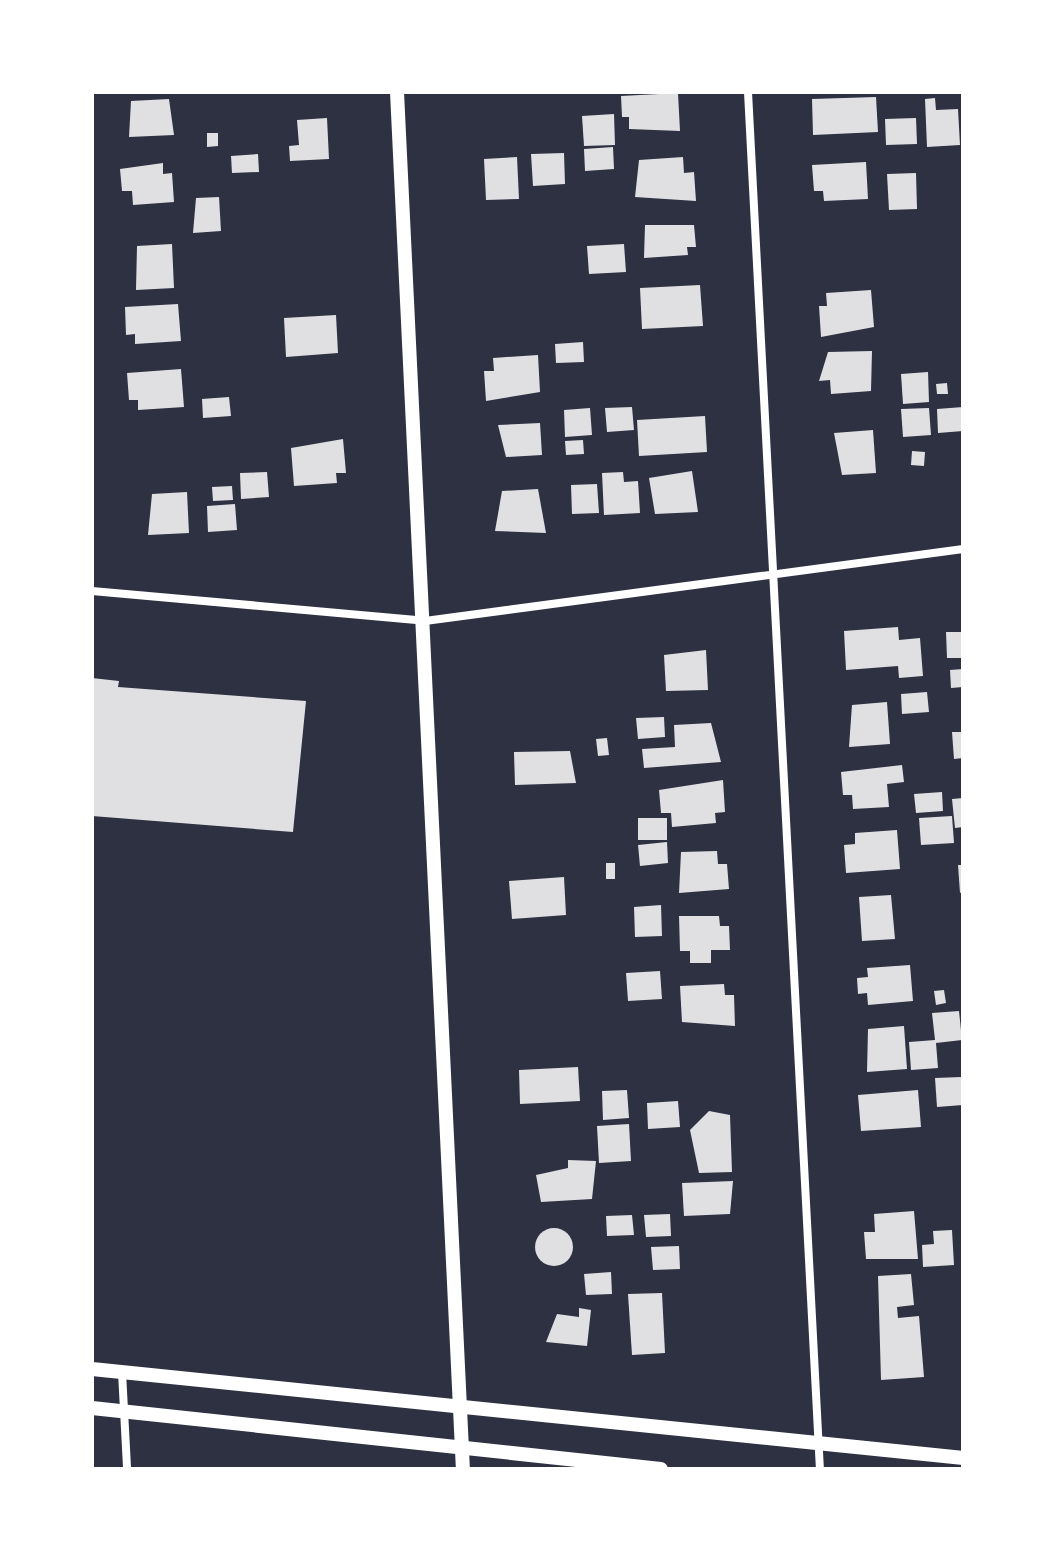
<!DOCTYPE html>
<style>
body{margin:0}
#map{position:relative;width:1055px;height:1561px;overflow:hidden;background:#2d3142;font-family:"IBM Plex Sans",sans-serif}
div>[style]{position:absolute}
.building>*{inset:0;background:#e0e0e3}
.round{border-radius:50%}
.minor>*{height:8px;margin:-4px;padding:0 4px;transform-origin:4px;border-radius:4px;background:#fff}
.tertiary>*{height:14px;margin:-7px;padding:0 7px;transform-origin:7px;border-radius:7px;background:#fff}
span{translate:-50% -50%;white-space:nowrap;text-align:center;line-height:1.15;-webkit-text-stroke:6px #fff;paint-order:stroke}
.frame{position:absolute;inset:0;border:94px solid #fff;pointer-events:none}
</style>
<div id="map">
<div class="building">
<div style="clip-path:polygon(678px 93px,680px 131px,629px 129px,629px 117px,622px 117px,621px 96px)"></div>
<div style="clip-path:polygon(876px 97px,878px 132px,813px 135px,812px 99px)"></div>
<div style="clip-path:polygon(935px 98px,936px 110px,958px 109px,960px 145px,927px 147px,925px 99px)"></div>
<div style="clip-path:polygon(169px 99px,174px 135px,129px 137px,131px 101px)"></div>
<div style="clip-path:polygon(614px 114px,615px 145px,584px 146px,582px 116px)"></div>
<div style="clip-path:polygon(327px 118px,329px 159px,290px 161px,289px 146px,299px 145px,297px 120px)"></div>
<div style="clip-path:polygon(916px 118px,917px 144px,886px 145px,885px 119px)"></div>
<div style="clip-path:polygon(207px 133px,218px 133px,218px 146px,207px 147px)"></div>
<div style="clip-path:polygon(613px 147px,614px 169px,585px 171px,584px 149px)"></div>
<div style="clip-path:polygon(564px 153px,565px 184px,533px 186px,531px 154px)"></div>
<div style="clip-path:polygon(258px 154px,259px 172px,232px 173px,231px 156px)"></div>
<div style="clip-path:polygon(517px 157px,519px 199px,486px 200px,484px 159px)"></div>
<div style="clip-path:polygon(683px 157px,684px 173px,694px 172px,696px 201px,635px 197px,639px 160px)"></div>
<div style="clip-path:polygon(866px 162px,868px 199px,824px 201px,823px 191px,814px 191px,812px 165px)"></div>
<div style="clip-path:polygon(163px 163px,163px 174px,172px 173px,174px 202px,133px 205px,132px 191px,122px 191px,120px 169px)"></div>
<div style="clip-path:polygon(916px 173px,917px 209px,889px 210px,887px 174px)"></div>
<div style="clip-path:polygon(219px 197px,221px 231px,193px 233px,196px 198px)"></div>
<div style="clip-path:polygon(645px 225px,694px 225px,696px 247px,687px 247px,688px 255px,644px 258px)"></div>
<div style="clip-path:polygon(172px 244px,174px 288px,136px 290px,137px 246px)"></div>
<div style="clip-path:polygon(624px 244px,626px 272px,589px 274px,587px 246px)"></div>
<div style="clip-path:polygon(700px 285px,703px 326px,642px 329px,640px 288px)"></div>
<div style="clip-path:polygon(871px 290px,874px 327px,821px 337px,819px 306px,827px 306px,826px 293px)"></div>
<div style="clip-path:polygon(178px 304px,181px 341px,135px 344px,135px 334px,126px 335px,125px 307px)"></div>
<div style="clip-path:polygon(336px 315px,338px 353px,286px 357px,284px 318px)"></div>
<div style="clip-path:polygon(583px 342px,584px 362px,556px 363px,555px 344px)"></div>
<div style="clip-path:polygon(872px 351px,871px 391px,831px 394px,830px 380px,819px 381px,828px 352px)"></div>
<div style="clip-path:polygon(538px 355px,540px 392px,486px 401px,484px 371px,494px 371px,493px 358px)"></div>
<div style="clip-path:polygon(181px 369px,184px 407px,138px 410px,138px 400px,129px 400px,127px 373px)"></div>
<div style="clip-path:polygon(928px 372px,929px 402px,903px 404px,901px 374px)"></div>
<div style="clip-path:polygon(947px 383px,948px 394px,937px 394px,936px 384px)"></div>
<div style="clip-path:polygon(229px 397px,231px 416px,203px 418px,202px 399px)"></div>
<div style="clip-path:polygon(632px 407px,634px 430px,607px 432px,605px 408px)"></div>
<div style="clip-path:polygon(963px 407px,963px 431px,938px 433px,937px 409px)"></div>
<div style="clip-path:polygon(590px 408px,592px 435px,565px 437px,564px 410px)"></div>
<div style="clip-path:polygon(929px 408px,931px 435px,903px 437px,901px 409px)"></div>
<div style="clip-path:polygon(705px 416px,707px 452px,639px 456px,637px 420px)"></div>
<div style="clip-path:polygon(540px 423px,542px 455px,506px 457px,498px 425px)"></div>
<div style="clip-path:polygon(873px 430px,876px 473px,842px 475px,834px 433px)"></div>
<div style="clip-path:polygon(343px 439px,346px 473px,336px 473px,337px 483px,294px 486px,291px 448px)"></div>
<div style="clip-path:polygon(583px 440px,584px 454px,566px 455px,565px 441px)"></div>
<div style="clip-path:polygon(912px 451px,925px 452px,924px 466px,911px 465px)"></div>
<div style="clip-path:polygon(692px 471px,698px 512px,655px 514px,649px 478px)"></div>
<div style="clip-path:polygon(267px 472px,269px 497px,241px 499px,240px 473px)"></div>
<div style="clip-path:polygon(623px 472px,624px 482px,638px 481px,640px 513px,604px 515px,602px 473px)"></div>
<div style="clip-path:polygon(597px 484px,599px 513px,572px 514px,571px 485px)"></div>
<div style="clip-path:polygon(232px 486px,233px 500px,213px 501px,212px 487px)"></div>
<div style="clip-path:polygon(538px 489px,546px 533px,495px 531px,502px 491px)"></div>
<div style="clip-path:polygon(187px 492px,189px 533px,148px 535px,152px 494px)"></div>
<div style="clip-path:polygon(235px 504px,237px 530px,208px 532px,207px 506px)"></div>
<div style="clip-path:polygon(898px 627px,899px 640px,920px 638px,923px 676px,899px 678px,898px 666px,846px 670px,844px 631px)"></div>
<div style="clip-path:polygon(946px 632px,963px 632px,963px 658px,947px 658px)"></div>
<div style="clip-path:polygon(706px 650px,708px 690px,666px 691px,664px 655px)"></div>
<div style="clip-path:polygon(963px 669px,963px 687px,951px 688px,950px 670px)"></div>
<div style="clip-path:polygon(92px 678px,119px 681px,118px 687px,306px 701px,293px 832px,92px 816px)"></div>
<div style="clip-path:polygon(927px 692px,929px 712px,902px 714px,901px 694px)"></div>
<div style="clip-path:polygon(887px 702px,890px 744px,849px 747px,852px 705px)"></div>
<div style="clip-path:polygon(664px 717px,665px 737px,638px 739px,636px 718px)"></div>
<div style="clip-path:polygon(711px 723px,721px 762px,644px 768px,642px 749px,675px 747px,674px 725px)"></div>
<div style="clip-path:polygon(952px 732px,963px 732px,963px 758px,954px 759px)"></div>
<div style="clip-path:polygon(607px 738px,609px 755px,598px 756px,596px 739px)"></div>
<div style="clip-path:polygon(570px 751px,576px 783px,515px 785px,514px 752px)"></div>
<div style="clip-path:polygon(902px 765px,904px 782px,887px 784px,889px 807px,853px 809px,852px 795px,843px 795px,841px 772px)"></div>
<div style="clip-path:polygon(723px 780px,725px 812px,715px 813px,716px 823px,672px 827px,671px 813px,661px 813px,659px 790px)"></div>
<div style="clip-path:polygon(942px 792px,943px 811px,916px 813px,914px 794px)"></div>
<div style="clip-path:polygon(963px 798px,963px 827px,955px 828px,952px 799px)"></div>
<div style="clip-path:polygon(952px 816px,954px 843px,921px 845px,919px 818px)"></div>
<div style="clip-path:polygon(638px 818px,667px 818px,667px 840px,638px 840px)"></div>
<div style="clip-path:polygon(897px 830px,900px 869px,846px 873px,844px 845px,855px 844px,855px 833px)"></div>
<div style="clip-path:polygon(667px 842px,668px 863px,640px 866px,638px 845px)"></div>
<div style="clip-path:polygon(717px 851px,718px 864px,727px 864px,729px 889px,679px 893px,681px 852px)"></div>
<div style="clip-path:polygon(606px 863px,615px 863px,615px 879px,606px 879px)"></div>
<div style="clip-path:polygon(958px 865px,963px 865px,963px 892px,960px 893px)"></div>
<div style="clip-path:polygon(564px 877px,566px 915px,512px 919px,509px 881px)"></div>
<div style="clip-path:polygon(891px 895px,895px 939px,862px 941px,859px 897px)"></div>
<div style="clip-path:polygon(661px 905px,662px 936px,635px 937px,634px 907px)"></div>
<div style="clip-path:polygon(679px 916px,719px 916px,720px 926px,729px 926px,730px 950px,711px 950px,711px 963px,690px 963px,690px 951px,680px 951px)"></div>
<div style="clip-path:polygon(910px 965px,913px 1001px,868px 1005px,867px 993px,858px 994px,857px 978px,868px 977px,867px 968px)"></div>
<div style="clip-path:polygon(660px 971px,662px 999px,628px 1001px,626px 973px)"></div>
<div style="clip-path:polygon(724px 984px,725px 995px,734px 995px,735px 1026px,682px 1022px,680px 986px)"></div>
<div style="clip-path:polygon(944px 990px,946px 1003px,936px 1005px,934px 991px)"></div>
<div style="clip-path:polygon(959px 1011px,962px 1040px,936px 1043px,938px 1068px,911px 1070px,909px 1042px,935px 1040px,932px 1013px)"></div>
<div style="clip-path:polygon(904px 1026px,907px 1069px,867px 1072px,868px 1029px)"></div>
<div style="clip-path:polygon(578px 1067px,580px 1101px,520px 1104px,519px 1070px)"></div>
<div style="clip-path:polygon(961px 1077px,963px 1105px,937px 1107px,935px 1078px)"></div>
<div style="clip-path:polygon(627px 1090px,629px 1118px,603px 1120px,602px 1091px)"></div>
<div style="clip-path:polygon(918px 1090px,921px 1127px,861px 1131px,858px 1095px)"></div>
<div style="clip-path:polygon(678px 1101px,680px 1127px,648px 1129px,647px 1103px)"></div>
<div style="clip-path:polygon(709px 1111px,730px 1115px,732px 1172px,699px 1173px,690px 1130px)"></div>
<div style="clip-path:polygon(629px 1124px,631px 1161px,599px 1163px,597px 1126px)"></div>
<div style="clip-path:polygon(568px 1160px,596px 1161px,592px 1199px,541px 1202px,536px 1175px,568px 1168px)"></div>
<div style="clip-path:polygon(733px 1181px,730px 1214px,684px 1216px,682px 1183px)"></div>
<div style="clip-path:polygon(914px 1211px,918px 1259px,866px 1259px,864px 1232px,875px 1232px,874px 1214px)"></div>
<div style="clip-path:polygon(670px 1214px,671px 1236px,646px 1237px,644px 1215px)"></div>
<div style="clip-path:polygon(632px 1215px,634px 1235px,607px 1236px,606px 1216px)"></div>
<div class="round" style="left:535px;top:1228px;width:38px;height:38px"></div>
<div style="clip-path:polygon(952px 1230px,954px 1265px,923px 1267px,922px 1245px,934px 1244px,933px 1231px)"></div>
<div style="clip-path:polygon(679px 1246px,680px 1269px,653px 1270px,651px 1247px)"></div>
<div style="clip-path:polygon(611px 1272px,612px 1294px,586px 1295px,584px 1274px)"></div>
<div style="clip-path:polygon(911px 1274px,914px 1305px,897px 1307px,898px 1318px,919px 1316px,924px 1377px,881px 1380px,878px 1276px)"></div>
<div style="clip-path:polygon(662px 1293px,665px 1353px,632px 1355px,628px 1294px)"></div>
<div style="clip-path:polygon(579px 1308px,591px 1310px,587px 1346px,546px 1342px,557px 1314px,579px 1317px)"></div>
</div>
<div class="minor">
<div style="left:748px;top:92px;width:1379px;rotate:87.01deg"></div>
<div style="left:92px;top:591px;width:334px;rotate:5.1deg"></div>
<div style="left:425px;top:621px;width:543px;rotate:-7.62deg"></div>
<div style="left:122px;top:1372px;width:97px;rotate:87deg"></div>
</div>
<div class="tertiary">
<div style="left:397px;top:92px;width:1379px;rotate:87.26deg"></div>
<div style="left:92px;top:1369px;width:876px;rotate:5.83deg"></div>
<div style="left:92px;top:1408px;width:572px;rotate:6.12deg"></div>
</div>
<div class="frame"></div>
</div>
